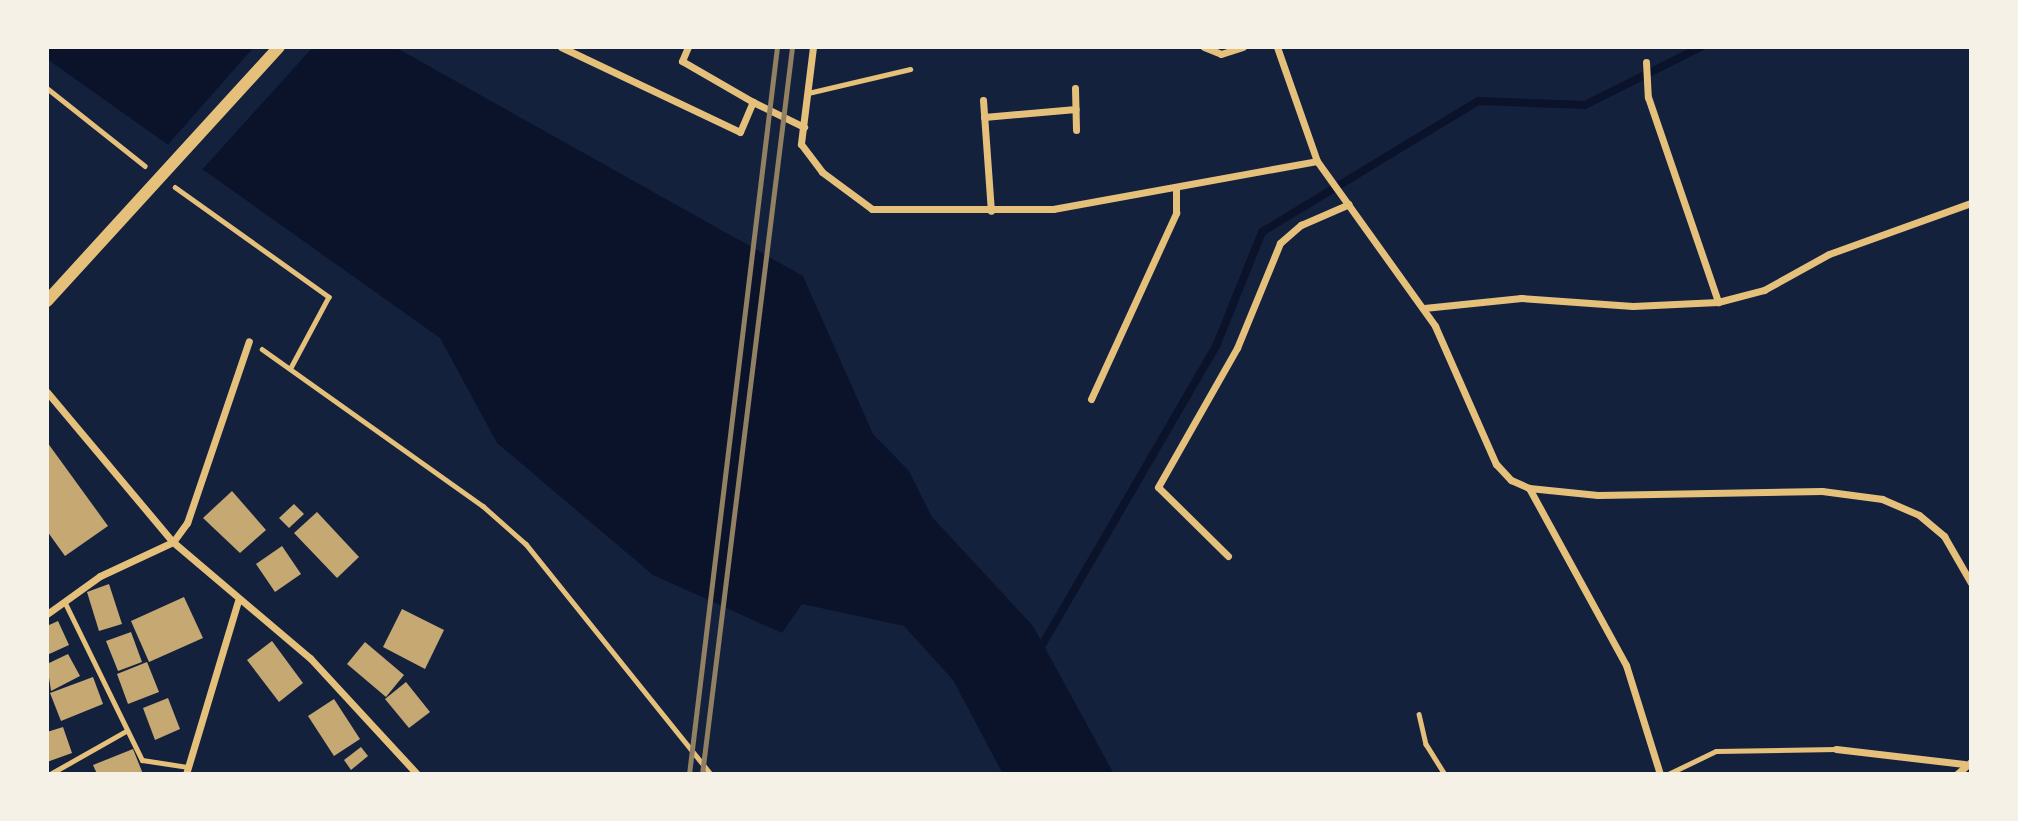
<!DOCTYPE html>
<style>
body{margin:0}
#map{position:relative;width:2018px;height:821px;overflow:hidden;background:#14213d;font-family:Poppins,sans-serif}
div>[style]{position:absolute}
.water>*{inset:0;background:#0b132b}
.pier>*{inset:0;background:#14213d}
.stream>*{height:8px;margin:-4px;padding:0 4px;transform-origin:4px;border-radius:4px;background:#0b132b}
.building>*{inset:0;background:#c6a872}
.path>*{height:4.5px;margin:-2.25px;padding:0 2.25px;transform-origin:2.25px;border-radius:2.25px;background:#e5c07b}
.service>*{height:5px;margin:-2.5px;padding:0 2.5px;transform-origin:2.5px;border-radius:2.5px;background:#e5c07b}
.minor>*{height:7px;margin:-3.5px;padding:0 3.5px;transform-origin:3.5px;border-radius:3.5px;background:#e5c07b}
.tertiary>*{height:12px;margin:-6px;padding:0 6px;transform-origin:6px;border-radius:6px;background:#e5c07b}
.rail>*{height:5px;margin:-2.5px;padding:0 2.5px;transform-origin:2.5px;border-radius:2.5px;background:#918062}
span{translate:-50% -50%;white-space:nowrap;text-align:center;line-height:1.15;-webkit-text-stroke:7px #f6f1e7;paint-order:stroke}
.frame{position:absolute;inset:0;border:49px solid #f6f1e7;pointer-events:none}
</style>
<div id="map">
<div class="water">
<div style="clip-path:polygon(47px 47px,395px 47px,803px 276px,873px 434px,909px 471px,932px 517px,1033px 626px,1114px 774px,1003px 774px,953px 680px,904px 626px,802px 604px,782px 633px,653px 575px,497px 443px,440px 338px,47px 59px)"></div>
</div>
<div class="pier">
<div style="clip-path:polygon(254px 47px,313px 47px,199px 173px,165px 148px)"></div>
</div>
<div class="stream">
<div style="left:1038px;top:652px;width:356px;rotate:-59.8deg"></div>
<div style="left:1217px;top:344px;width:121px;rotate:-68.1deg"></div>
<div style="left:1262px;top:232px;width:253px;rotate:-31.2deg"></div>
<div style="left:1478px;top:101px;width:107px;rotate:2.1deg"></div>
<div style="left:1585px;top:105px;width:130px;rotate:-26.6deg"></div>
</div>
<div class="building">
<div style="clip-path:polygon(47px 442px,108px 526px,65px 556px,47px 531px)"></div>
<div style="clip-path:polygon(232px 491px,266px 530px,240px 553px,203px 518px)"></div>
<div style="clip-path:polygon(294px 504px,304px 514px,289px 528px,279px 518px)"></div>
<div style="clip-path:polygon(317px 512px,359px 557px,337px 578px,294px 533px)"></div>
<div style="clip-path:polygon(282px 546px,301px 574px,275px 592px,256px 564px)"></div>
<div style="clip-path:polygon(109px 584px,122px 624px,99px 631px,87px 592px)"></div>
<div style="clip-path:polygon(184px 597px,203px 638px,149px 662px,131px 621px)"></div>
<div style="clip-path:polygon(402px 609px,444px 630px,425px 669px,383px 647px)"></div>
<div style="clip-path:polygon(58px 621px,69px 645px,47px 655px,47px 626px)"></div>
<div style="clip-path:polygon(131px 632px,142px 662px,118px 671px,106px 641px)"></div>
<div style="clip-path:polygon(272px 641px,303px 683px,279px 702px,247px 660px)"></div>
<div style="clip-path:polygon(365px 642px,404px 675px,386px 697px,347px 664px)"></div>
<div style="clip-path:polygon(68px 654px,80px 676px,51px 691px,47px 664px)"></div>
<div style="clip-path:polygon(147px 662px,159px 692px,128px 704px,117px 674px)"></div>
<div style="clip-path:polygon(93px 677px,103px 704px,61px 721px,50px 693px)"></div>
<div style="clip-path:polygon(406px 682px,430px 712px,409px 728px,385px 699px)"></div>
<div style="clip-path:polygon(168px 698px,180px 729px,155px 740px,143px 708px)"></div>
<div style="clip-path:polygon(334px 699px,360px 739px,334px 756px,308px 716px)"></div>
<div style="clip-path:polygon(63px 727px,72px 753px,47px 762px,47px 732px)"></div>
<div style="clip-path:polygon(361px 747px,368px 756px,351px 770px,344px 760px)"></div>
<div style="clip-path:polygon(133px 749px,143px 774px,97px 774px,93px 765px)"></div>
</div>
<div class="path">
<div style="left:47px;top:88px;width:125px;rotate:38.5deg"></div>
<div style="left:175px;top:187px;width:189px;rotate:35.5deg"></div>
<div style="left:329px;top:297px;width:81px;rotate:118.2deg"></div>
<div style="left:262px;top:349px;width:271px;rotate:35.4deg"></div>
<div style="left:483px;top:506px;width:57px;rotate:41.5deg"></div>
<div style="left:526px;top:544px;width:295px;rotate:51.2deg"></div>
<div style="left:1419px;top:714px;width:31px;rotate:77deg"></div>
<div style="left:1426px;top:744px;width:36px;rotate:58deg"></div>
</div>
<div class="service">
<div style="left:808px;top:93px;width:105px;rotate:-13.2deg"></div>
<div style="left:65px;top:603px;width:175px;rotate:63.9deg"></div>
<div style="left:142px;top:760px;width:47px;rotate:8.7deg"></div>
<div style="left:50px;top:774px;width:87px;rotate:-29.5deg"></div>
<div style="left:1668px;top:774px;width:53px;rotate:-25.6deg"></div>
<div style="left:1716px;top:751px;width:120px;rotate:-1deg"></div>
</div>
<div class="minor">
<div style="left:561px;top:47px;width:198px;rotate:25.4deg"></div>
<div style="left:740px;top:132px;width:33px;rotate:-67deg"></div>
<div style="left:753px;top:102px;width:82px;rotate:-150deg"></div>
<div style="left:682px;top:61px;width:15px;rotate:-67deg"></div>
<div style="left:813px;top:47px;width:98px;rotate:97.1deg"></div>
<div style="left:801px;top:144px;width:35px;rotate:53deg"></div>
<div style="left:822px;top:172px;width:62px;rotate:36.5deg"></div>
<div style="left:872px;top:209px;width:181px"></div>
<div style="left:1053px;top:209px;width:268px;rotate:-10.3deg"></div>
<div style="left:1204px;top:47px;width:18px;rotate:22deg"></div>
<div style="left:1221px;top:54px;width:23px;rotate:-18deg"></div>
<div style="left:1277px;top:47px;width:121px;rotate:70.7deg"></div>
<div style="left:1317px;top:161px;width:203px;rotate:54.4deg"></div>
<div style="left:1435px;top:326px;width:151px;rotate:66.2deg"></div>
<div style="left:1496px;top:464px;width:22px;rotate:47deg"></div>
<div style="left:1511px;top:480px;width:20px;rotate:24deg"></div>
<div style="left:1529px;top:488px;width:69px;rotate:5.8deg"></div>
<div style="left:1598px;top:495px;width:224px;rotate:-1deg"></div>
<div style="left:1822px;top:491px;width:61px;rotate:7.6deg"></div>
<div style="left:1882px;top:499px;width:40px;rotate:23.4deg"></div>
<div style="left:1919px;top:515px;width:33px;rotate:40deg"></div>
<div style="left:1944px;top:536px;width:54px;rotate:60.1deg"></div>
<div style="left:1646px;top:62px;width:35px;rotate:87deg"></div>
<div style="left:1648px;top:97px;width:217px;rotate:71.1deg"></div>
<div style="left:1075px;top:88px;width:42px;rotate:88.6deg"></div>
<div style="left:983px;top:100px;width:111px;rotate:85.9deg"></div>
<div style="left:753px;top:102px;width:57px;rotate:26.1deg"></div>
<div style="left:984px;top:117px;width:92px;rotate:-5deg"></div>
<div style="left:1424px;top:308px;width:98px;rotate:-5.9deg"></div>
<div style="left:1521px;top:298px;width:112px;rotate:4.1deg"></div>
<div style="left:1633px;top:306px;width:85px;rotate:-2.7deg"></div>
<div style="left:1718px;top:302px;width:48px;rotate:-14.6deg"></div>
<div style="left:1764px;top:290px;width:74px;rotate:-29deg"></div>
<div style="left:1829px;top:254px;width:151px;rotate:-19.8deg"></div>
<div style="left:47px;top:392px;width:196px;rotate:50deg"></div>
<div style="left:173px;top:542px;width:180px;rotate:40.3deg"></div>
<div style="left:310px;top:658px;width:158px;rotate:47.3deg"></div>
<div style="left:1091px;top:399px;width:205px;rotate:-65.4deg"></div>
<div style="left:1176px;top:213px;width:26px;rotate:-90deg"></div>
<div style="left:1529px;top:488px;width:202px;rotate:61.3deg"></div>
<div style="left:1626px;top:665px;width:114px;rotate:72.7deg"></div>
<div style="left:1228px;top:556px;width:98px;rotate:-135.4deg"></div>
<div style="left:1158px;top:487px;width:160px;rotate:-60.4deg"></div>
<div style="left:1237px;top:348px;width:113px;rotate:-67.7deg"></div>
<div style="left:1280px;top:243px;width:28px;rotate:-41deg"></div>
<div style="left:1301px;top:225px;width:52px;rotate:-23.6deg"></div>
<div style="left:47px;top:614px;width:65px;rotate:-35.6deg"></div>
<div style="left:100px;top:576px;width:81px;rotate:-25deg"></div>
<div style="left:173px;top:542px;width:24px;rotate:-54deg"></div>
<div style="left:187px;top:523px;width:192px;rotate:-71.2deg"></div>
<div style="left:1836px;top:749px;width:129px;rotate:6.7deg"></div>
<div style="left:186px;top:774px;width:181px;rotate:-73.3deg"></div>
<div style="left:1957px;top:774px;width:18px;rotate:-41deg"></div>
</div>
<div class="tertiary">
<div style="left:47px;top:301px;width:344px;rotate:-47.6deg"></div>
</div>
<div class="rail">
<div style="left:689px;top:774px;width:732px;rotate:-83.1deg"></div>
<div style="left:702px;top:774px;width:733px;rotate:-82.94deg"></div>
</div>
<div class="frame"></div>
</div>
